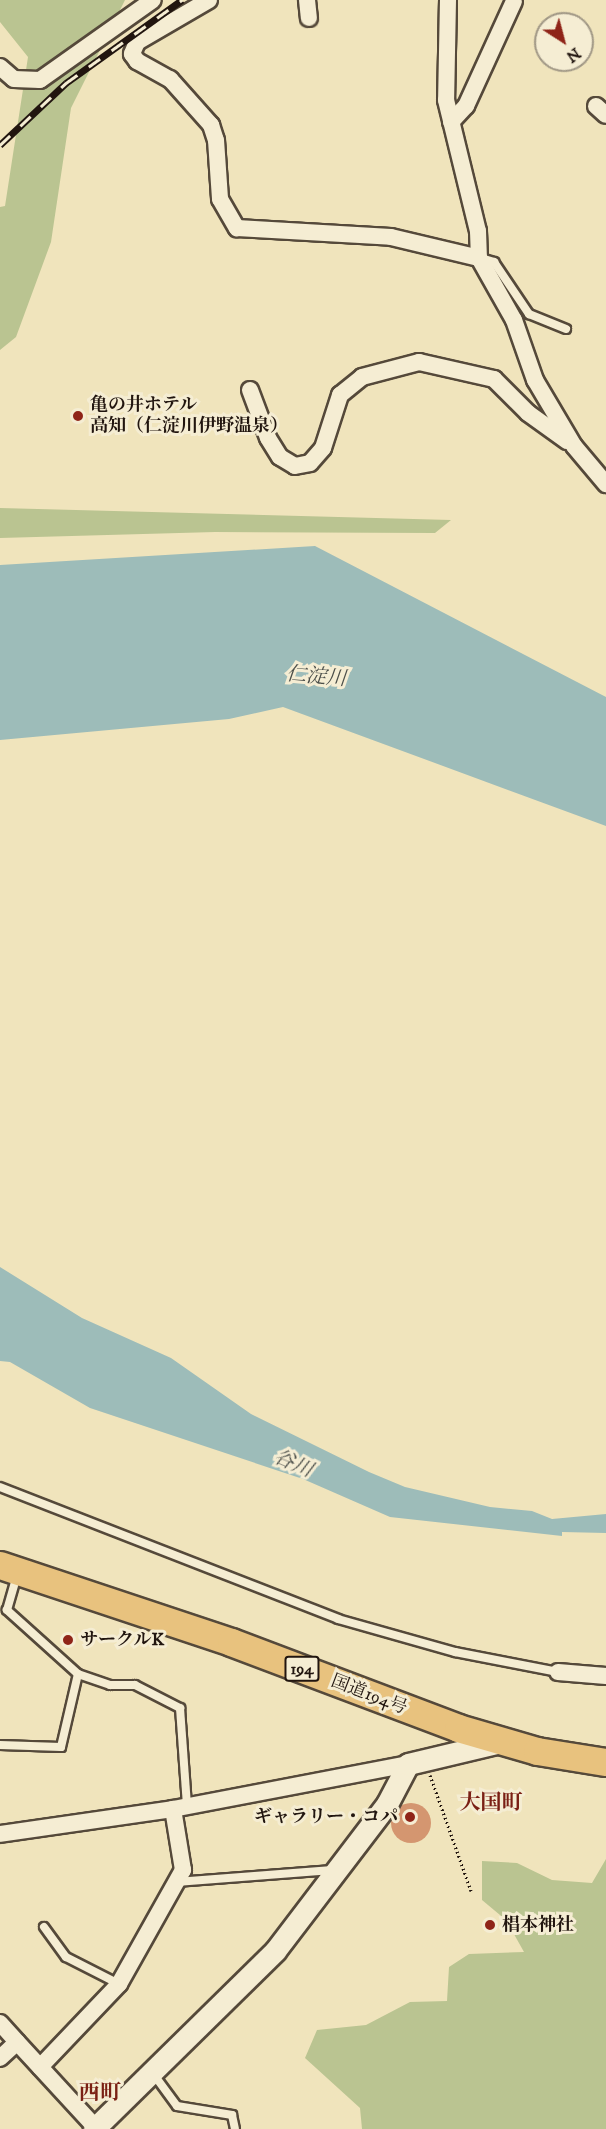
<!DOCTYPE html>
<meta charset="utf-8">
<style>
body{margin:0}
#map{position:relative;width:606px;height:2129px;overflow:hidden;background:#f0e4bc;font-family:"IM FELL DW Pica","Noto Serif JP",serif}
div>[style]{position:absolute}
.green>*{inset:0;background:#bac491}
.water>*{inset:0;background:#9dbcb9}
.building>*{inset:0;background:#d49670}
.round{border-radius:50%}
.path>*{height:3px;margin-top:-1.5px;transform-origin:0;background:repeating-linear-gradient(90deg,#21150f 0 1.5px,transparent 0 4.5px)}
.roads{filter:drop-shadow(2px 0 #55493a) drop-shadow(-2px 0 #55493a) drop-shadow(0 2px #55493a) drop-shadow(0 -2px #55493a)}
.service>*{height:8px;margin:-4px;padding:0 4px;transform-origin:4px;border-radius:4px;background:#f5edd3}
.minor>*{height:16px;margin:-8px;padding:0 8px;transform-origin:8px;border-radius:8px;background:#f5edd3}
.tertiary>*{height:21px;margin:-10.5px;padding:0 10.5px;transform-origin:10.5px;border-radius:10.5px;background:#f5edd3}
.trunk>*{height:27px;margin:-13.5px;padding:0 13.5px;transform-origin:13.5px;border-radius:13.5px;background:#e8c27e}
.rail>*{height:7px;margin-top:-3.5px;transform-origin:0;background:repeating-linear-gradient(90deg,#f5edd3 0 14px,#21150f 0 28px);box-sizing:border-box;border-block:2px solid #21150f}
.dots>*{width:16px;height:16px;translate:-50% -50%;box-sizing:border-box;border:3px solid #f5edd3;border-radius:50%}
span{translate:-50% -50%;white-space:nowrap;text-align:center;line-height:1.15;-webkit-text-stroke:6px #f5edd3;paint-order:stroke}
.shield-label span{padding:2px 4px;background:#f5edd3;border:2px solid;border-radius:4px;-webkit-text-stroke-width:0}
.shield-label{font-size:16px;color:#21150f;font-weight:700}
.poi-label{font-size:18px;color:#21150f;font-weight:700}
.left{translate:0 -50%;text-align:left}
.right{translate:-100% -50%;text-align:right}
.street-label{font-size:18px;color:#21150f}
.water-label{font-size:20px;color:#4c4f4a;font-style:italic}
.quarter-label{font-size:21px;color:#7a1f14;font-weight:700}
.north{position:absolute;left:534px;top:12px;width:60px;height:60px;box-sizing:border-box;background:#f5edd3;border:2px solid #a09785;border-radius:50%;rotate:144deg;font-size:16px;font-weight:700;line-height:24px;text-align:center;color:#21150f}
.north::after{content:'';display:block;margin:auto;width:21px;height:27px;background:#8f2418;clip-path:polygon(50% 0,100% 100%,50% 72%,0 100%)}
</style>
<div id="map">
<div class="green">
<div style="clip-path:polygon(0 0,125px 0,71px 108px,51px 242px,16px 337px,0 350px,0 207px,5px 206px,28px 57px,0 22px)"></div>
<div style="clip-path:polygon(0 508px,451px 520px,435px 533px,215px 532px,0 538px)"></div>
<div style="clip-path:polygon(606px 1859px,606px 2129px,362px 2129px,360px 2108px,305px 2058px,317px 2030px,366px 2025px,410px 2002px,447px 2001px,449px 1967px,469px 1954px,524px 1952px,506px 1920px,482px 1900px,482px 1861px,517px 1863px,552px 1880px,592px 1883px)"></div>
</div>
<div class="water">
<div style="clip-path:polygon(315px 546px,606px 697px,606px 826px,283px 707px,229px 719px,0 740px,0 565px)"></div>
<div style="clip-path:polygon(0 1267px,82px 1318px,171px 1358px,251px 1414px,369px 1472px,405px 1487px,490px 1507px,532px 1511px,552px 1519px,606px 1514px,606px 1533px,562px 1532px,562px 1536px,390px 1517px,303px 1479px,90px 1408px,10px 1362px,0 1361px)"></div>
</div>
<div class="building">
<div class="round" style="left:391px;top:1803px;width:40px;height:40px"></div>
</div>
<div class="path">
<div style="left:430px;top:1775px;width:123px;rotate:70.5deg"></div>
</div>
<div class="roads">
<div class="service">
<div style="left:481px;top:258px;width:14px;rotate:17deg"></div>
<div style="left:494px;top:262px;width:63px;rotate:56.1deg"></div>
<div style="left:529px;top:314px;width:40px;rotate:22deg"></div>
<div style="left:0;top:1487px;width:363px;rotate:21.3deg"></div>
<div style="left:338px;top:1619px;width:122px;rotate:15.8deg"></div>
<div style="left:455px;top:1652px;width:105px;rotate:11deg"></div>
<div style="left:78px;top:1674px;width:34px;rotate:19deg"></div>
<div style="left:110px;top:1685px;width:25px"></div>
<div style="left:135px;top:1685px;width:51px;rotate:27.1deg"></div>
<div style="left:180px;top:1708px;width:98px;rotate:85.9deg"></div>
<div style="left:0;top:1745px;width:61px;rotate:1.9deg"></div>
<div style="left:61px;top:1747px;width:75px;rotate:-76.9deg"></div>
<div style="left:78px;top:1674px;width:96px;rotate:-138deg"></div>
<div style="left:7px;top:1610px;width:36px;rotate:-74deg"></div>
<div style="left:177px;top:1882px;width:155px;rotate:-4.4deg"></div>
<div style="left:44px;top:1927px;width:37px;rotate:54deg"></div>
<div style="left:66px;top:1957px;width:59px;rotate:27deg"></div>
<div style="left:152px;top:2072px;width:42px;rotate:53.7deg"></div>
<div style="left:177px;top:2106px;width:56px;rotate:9.3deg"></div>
<div style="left:232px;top:2115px;width:14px;rotate:78deg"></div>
</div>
<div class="minor">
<div style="left:209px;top:0;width:83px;rotate:149.7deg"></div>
<div style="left:137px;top:42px;width:13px;rotate:113deg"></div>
<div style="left:132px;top:54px;width:9px;rotate:54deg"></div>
<div style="left:137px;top:61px;width:38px;rotate:29deg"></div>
<div style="left:170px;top:79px;width:62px;rotate:48.3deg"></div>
<div style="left:211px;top:125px;width:16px;rotate:72deg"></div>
<div style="left:216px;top:140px;width:59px;rotate:86.1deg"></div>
<div style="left:220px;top:199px;width:34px;rotate:60deg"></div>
<div style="left:237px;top:228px;width:154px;rotate:3.3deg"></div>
<div style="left:391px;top:237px;width:90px;rotate:13.4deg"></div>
<div style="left:307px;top:0;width:18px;rotate:84deg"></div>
<div style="left:448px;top:0;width:100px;rotate:91.1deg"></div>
<div style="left:446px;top:100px;width:135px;rotate:76.3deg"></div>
<div style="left:478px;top:231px;width:27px;rotate:88deg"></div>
<div style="left:479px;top:258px;width:71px;rotate:60.6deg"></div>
<div style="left:514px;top:320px;width:64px;rotate:70.7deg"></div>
<div style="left:535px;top:380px;width:77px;rotate:59.4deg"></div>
<div style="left:574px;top:446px;width:50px;rotate:49.9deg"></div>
<div style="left:0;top:67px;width:18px;rotate:41deg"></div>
<div style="left:14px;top:79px;width:26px;rotate:2deg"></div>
<div style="left:40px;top:80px;width:138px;rotate:-35.3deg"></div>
<div style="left:596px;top:106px;width:13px;rotate:42deg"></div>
<div style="left:451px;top:122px;width:22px;rotate:-47deg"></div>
<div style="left:466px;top:106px;width:115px;rotate:-65.4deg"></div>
<div style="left:250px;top:390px;width:51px;rotate:69.4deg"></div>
<div style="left:268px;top:438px;width:22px;rotate:58deg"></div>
<div style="left:280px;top:457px;width:17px;rotate:31deg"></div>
<div style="left:295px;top:466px;width:15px;rotate:-11deg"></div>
<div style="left:310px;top:463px;width:20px;rotate:-49deg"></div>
<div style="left:323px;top:448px;width:56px;rotate:-72.2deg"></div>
<div style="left:340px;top:395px;width:28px;rotate:-39deg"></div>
<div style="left:362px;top:377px;width:59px;rotate:-14.7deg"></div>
<div style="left:419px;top:362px;width:77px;rotate:12.8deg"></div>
<div style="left:494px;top:379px;width:48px;rotate:45deg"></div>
<div style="left:528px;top:413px;width:48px;rotate:35.7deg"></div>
<div style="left:558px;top:1672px;width:48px;rotate:4.8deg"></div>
<div style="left:0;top:1834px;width:175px;rotate:-8.2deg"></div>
<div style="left:173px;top:1809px;width:239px;rotate:-10.8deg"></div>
<div style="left:0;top:2023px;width:25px;rotate:48deg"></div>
<div style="left:0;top:2058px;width:23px;rotate:-43deg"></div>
<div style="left:17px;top:2042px;width:118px;rotate:47.4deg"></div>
<div style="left:40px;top:2067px;width:115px;rotate:-46.4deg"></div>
<div style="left:119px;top:1984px;width:131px;rotate:-60.7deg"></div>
<div style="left:183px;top:1870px;width:62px;rotate:-99.3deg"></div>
</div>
<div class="tertiary">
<div style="left:94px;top:2129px;width:254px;rotate:-44.5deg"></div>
<div style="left:275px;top:1951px;width:185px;rotate:-52.7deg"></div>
<div style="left:387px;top:1804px;width:45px;rotate:-62.3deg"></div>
<div style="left:408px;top:1764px;width:95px;rotate:-13.4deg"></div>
</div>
<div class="trunk">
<div style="left:0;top:1565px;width:243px;rotate:18.4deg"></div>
<div style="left:231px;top:1642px;width:243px;rotate:20.7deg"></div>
<div style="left:458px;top:1728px;width:82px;rotate:16.2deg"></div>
<div style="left:537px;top:1751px;width:70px;rotate:9.1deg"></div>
</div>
</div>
<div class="rail">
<div style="left:0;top:145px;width:91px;rotate:-43.2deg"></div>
<div style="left:66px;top:83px;width:143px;rotate:-35.6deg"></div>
</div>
<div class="dots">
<div style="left:78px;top:416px;background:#8f2418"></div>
<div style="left:68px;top:1640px;background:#8f2418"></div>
<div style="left:410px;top:1817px;background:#8f2418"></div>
<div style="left:490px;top:1925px;background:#8f2418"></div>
</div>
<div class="shield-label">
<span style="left:302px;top:1669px">194</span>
</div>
<div class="poi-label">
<span class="left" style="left:90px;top:416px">亀の井ホテル<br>高知（仁淀川伊野温泉）</span>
<span class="left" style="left:80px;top:1640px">サークルK</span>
<span class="right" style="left:398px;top:1817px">ギャラリー・コパ</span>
<span class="left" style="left:502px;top:1925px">椙本神社</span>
</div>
<div class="street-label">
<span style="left:369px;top:1695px;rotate:21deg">国道194号</span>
</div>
<div class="water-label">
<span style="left:316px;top:677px;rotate:5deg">仁淀川</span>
<span style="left:293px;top:1464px;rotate:23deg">谷川</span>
</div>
<div class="quarter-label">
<span style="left:491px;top:1803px">大国町</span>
<span style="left:100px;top:2093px">西町</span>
</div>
<div class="north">N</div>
</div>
